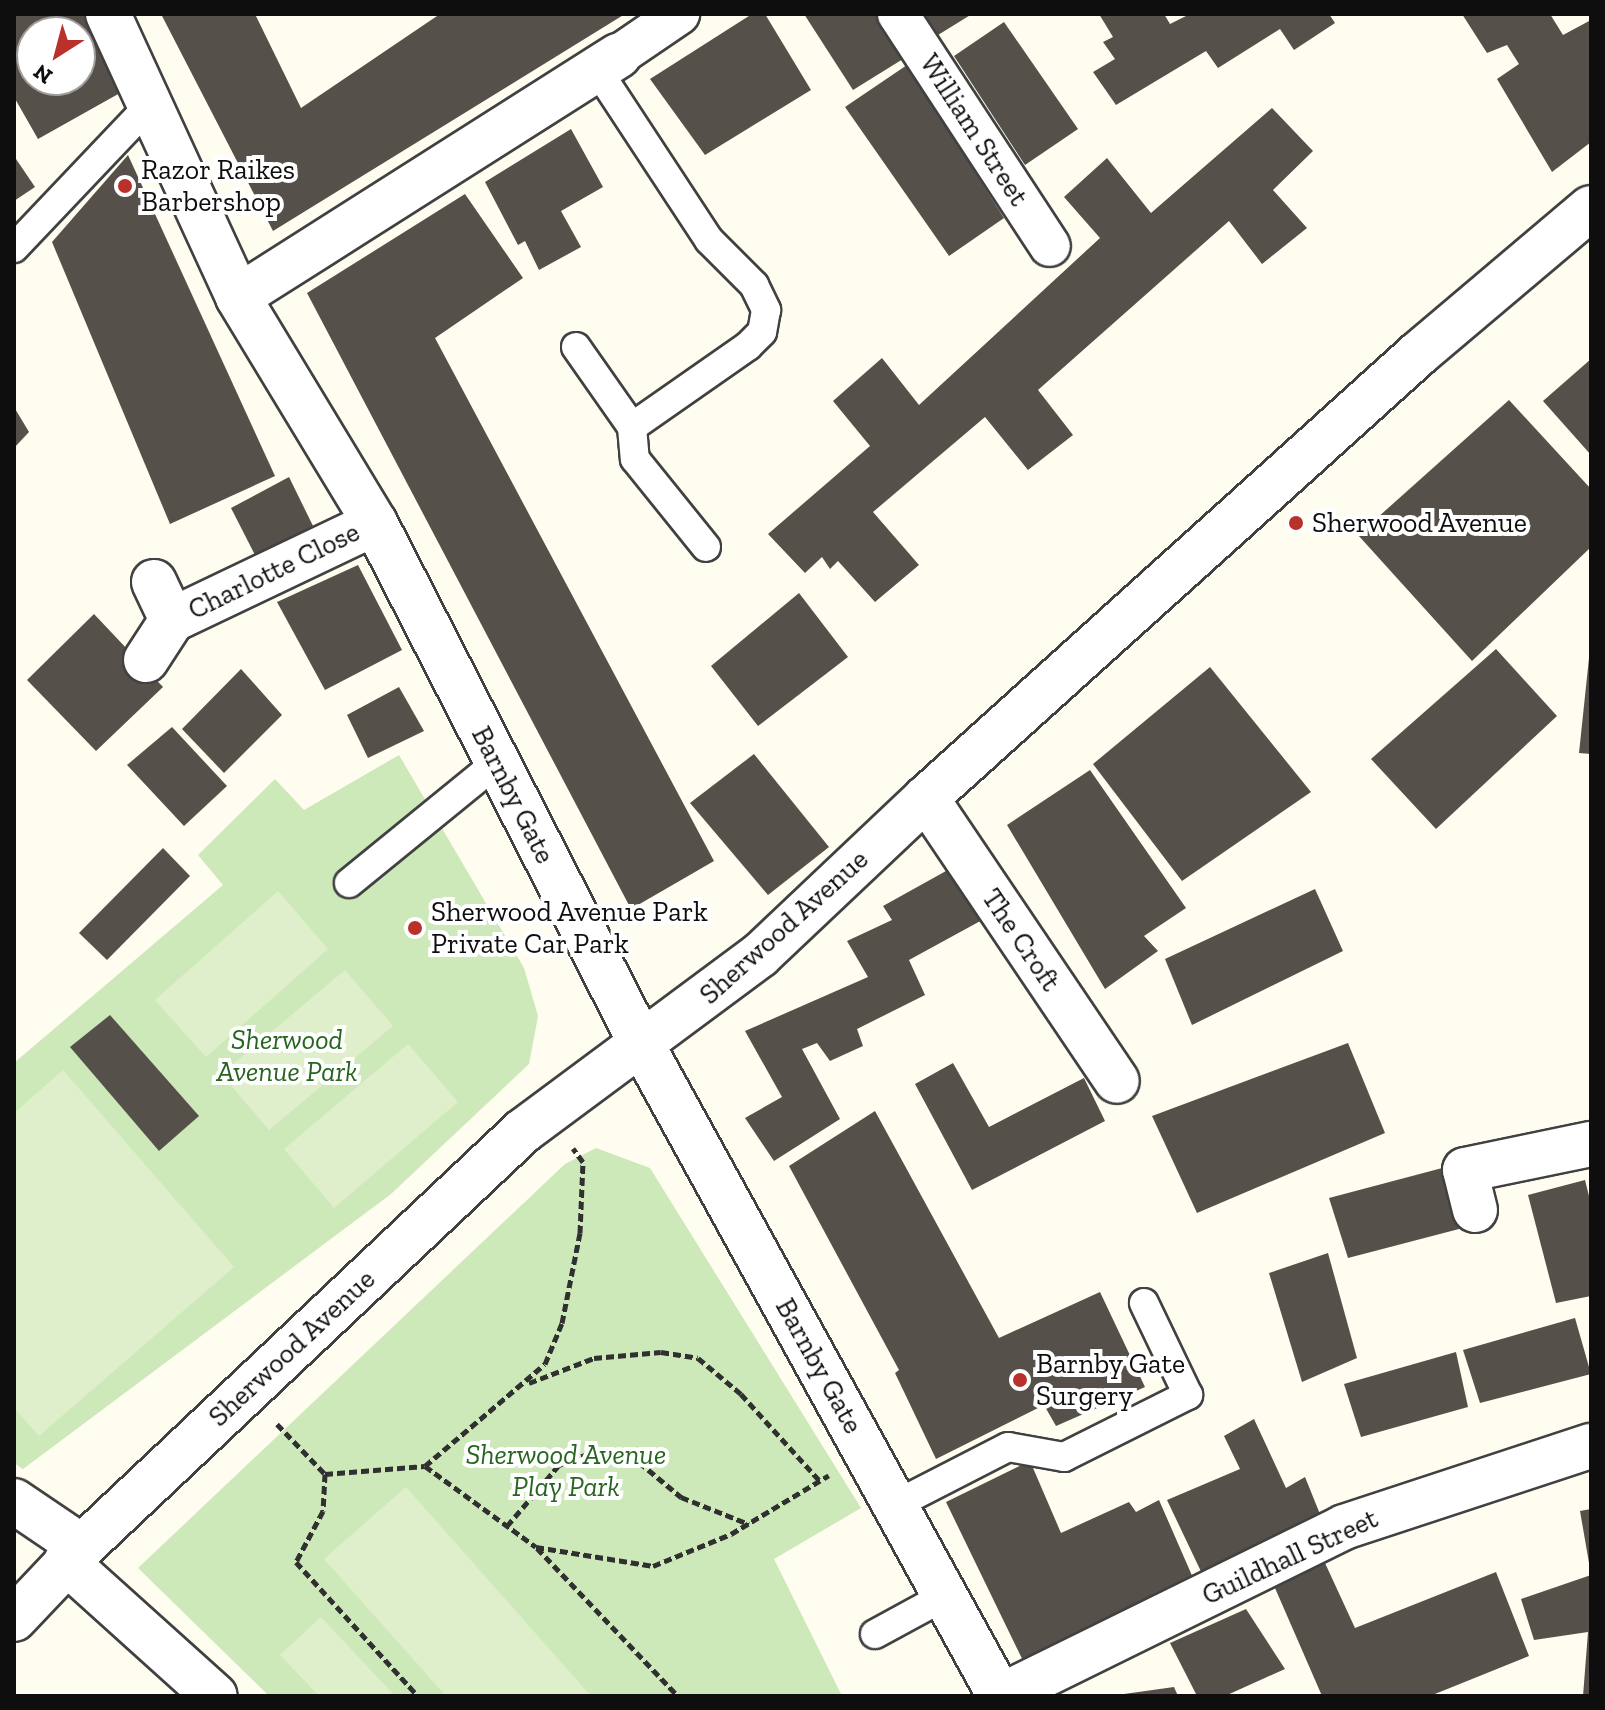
<!DOCTYPE html>
<style>
body{margin:0}
#map{position:relative;width:1605px;height:1710px;overflow:hidden;background:#fefdef;font-family:"Zilla Slab",serif}
div>[style]{position:absolute}
.green>*{inset:0;background:#cde8b9}
.pitch>*{inset:0;background:#dfefcb}
.building>*{inset:0;background:#56504a}
.path>*{height:5px;margin-top:-2.5px;transform-origin:0;background:repeating-linear-gradient(90deg,#303030 0 8px,transparent 0 12px)}
.roads{filter:drop-shadow(2px 0 #414141) drop-shadow(-2px 0 #414141) drop-shadow(0 2px #414141) drop-shadow(0 -2px #414141)}
.service>*{height:28px;margin:-14px;padding:0 14px;transform-origin:14px;border-radius:14px;background:#fff}
.pedestrian>*{height:40px;margin:-20px;padding:0 20px;transform-origin:20px;border-radius:20px;background:#fff}
.minor>*{height:44px;margin:-22px;padding:0 22px;transform-origin:22px;border-radius:22px;background:#fff}
.tertiary>*{height:44px;margin:-22px;padding:0 22px;transform-origin:22px;border-radius:22px;background:#fff}
.dots>*{width:22px;height:22px;translate:-50% -50%;box-sizing:border-box;border:4px solid #fff;border-radius:50%}
span{translate:-50% -50%;white-space:nowrap;text-align:center;line-height:1.15;-webkit-text-stroke:8px #fff;paint-order:stroke}
.street-label{font-size:28px;color:#0e0e0e}
.poi-label{font-size:28px;color:#0e0e0e}
.left{translate:0 -50%;text-align:left}
.park-label{font-size:28px;color:#276420;font-style:italic}
.frame{position:absolute;inset:0;border:16px solid #0e0e0e;pointer-events:none}
.north{position:absolute;left:16px;top:16px;width:80px;height:80px;box-sizing:border-box;background:#fff;border:2px solid #9f9f9f;border-radius:50%;rotate:216deg;font-size:22px;font-weight:700;line-height:32px;text-align:center;color:#0e0e0e}
.north::after{content:'';display:block;margin:auto;width:28px;height:36px;background:#ba302a;clip-path:polygon(50% 0,100% 100%,50% 72%,0 100%)}
</style>
<div id="map">
<div class="green">
<div style="clip-path:polygon(399px 755px,524px 968px,538px 1016px,529px 1064px,391px 1194px,23px 1469px,14px 1463px,14px 1063px,223px 885px,198px 855px,275px 779px,304px 810px)"></div>
<div style="clip-path:polygon(596px 1148px,650px 1168px,861px 1508px,774px 1559px,842px 1696px,269px 1696px,138px 1568px,565px 1164px)"></div>
</div>
<div class="pitch">
<div style="clip-path:polygon(278px 891px,328px 949px,206px 1057px,155px 1000px)"></div>
<div style="clip-path:polygon(345px 970px,393px 1026px,269px 1130px,221px 1074px)"></div>
<div style="clip-path:polygon(408px 1044px,458px 1102px,334px 1208px,284px 1149px)"></div>
<div style="clip-path:polygon(63px 1070px,234px 1267px,39px 1436px,14px 1408px,14px 1113px)"></div>
<div style="clip-path:polygon(406px 1487px,591px 1696px,446px 1696px,324px 1559px)"></div>
<div style="clip-path:polygon(321px 1617px,395px 1696px,319px 1696px,280px 1655px)"></div>
</div>
<div class="building">
<div style="clip-path:polygon(evenodd,14px 14px,96px 14px,136px 84px,38px 139px,14px 97px,14px 14px,32px 32px,80px 32px,80px 80px,32px 80px,32px 32px)"></div>
<div style="clip-path:polygon(161px 14px,255px 14px,301px 108px,440px 14px,625px 14px,273px 231px)"></div>
<div style="clip-path:polygon(752px 14px,765px 14px,811px 90px,705px 155px,650px 79px)"></div>
<div style="clip-path:polygon(804px 14px,876px 14px,903px 59px,853px 90px)"></div>
<div style="clip-path:polygon(924px 14px,972px 14px,938px 35px)"></div>
<div style="clip-path:polygon(1099px 14px,1164px 14px,1170px 24px,1190px 14px,1329px 14px,1335px 23px,1294px 50px,1280px 29px,1218px 68px,1206px 51px,1116px 105px,1093px 72px,1115px 59px,1103px 42px,1113px 37px)"></div>
<div style="clip-path:polygon(1462px 14px,1550px 14px,1563px 35px,1591px 20px,1591px 142px,1552px 172px,1497px 79px,1519px 64px,1507px 45px,1487px 53px)"></div>
<div style="clip-path:polygon(1004px 22px,1078px 129px,1025px 165px,954px 56px)"></div>
<div style="clip-path:polygon(907px 65px,1004px 218px,949px 256px,845px 107px)"></div>
<div style="clip-path:polygon(1272px 108px,1313px 151px,1273px 190px,1307px 228px,1262px 264px,1229px 221px,1038px 390px,1073px 435px,1028px 470px,985px 417px,873px 512px,919px 565px,875px 602px,838px 561px,830px 569px,822px 557px,805px 573px,768px 534px,870px 446px,833px 401px,882px 358px,919px 405px,1100px 238px,1064px 197px,1107px 158px,1151px 213px)"></div>
<div style="clip-path:polygon(571px 129px,603px 187px,561px 211px,581px 247px,539px 270px,525px 241px,518px 245px,485px 182px)"></div>
<div style="clip-path:polygon(128px 155px,275px 476px,170px 524px,52px 242px)"></div>
<div style="clip-path:polygon(14px 156px,35px 187px,14px 201px)"></div>
<div style="clip-path:polygon(465px 194px,523px 278px,435px 338px,714px 861px,631px 909px,307px 293px)"></div>
<div style="clip-path:polygon(1591px 359px,1591px 455px,1543px 401px)"></div>
<div style="clip-path:polygon(1509px 400px,1591px 489px,1591px 547px,1472px 661px,1358px 535px)"></div>
<div style="clip-path:polygon(14px 407px,29px 432px,14px 448px)"></div>
<div style="clip-path:polygon(289px 477px,315px 530px,257px 559px,231px 508px)"></div>
<div style="clip-path:polygon(358px 565px,402px 650px,325px 690px,277px 602px)"></div>
<div style="clip-path:polygon(799px 593px,848px 657px,758px 726px,711px 666px)"></div>
<div style="clip-path:polygon(94px 614px,163px 687px,96px 751px,27px 680px)"></div>
<div style="clip-path:polygon(1496px 649px,1557px 716px,1436px 829px,1371px 759px)"></div>
<div style="clip-path:polygon(1589px 658px,1591px 658px,1591px 754px,1579px 753px)"></div>
<div style="clip-path:polygon(1210px 667px,1311px 792px,1182px 881px,1093px 764px)"></div>
<div style="clip-path:polygon(241px 669px,282px 715px,224px 773px,182px 729px)"></div>
<div style="clip-path:polygon(399px 687px,424px 731px,368px 758px,347px 715px)"></div>
<div style="clip-path:polygon(172px 727px,227px 786px,184px 826px,127px 765px)"></div>
<div style="clip-path:polygon(754px 754px,829px 847px,768px 895px,690px 803px)"></div>
<div style="clip-path:polygon(1090px 770px,1186px 908px,1144px 936px,1158px 951px,1105px 989px,1007px 825px)"></div>
<div style="clip-path:polygon(163px 848px,190px 876px,107px 960px,79px 933px)"></div>
<div style="clip-path:polygon(955px 866px,984px 919px,909px 960px,925px 995px,857px 1029px,863px 1046px,830px 1061px,817px 1043px,802px 1049px,840px 1119px,774px 1161px,745px 1118px,782px 1097px,745px 1031px,868px 977px,847px 941px,892px 920px,883px 906px)"></div>
<div style="clip-path:polygon(1315px 889px,1343px 951px,1192px 1025px,1165px 959px)"></div>
<div style="clip-path:polygon(110px 1015px,199px 1116px,159px 1151px,70px 1047px)"></div>
<div style="clip-path:polygon(1348px 1043px,1385px 1133px,1197px 1213px,1152px 1116px)"></div>
<div style="clip-path:polygon(953px 1063px,989px 1127px,1084px 1078px,1105px 1121px,972px 1190px,915px 1084px)"></div>
<div style="clip-path:polygon(875px 1111px,999px 1338px,1100px 1292px,1145px 1387px,1056px 1426px,1044px 1405px,936px 1459px,895px 1373px,899px 1370px,789px 1166px)"></div>
<div style="clip-path:polygon(1446px 1167px,1459px 1229px,1348px 1258px,1329px 1198px)"></div>
<div style="clip-path:polygon(1585px 1180px,1591px 1204px,1591px 1296px,1556px 1303px,1528px 1195px)"></div>
<div style="clip-path:polygon(1328px 1253px,1357px 1358px,1302px 1382px,1269px 1273px)"></div>
<div style="clip-path:polygon(1575px 1318px,1591px 1374px,1480px 1403px,1463px 1350px)"></div>
<div style="clip-path:polygon(1456px 1352px,1468px 1407px,1361px 1437px,1344px 1384px)"></div>
<div style="clip-path:polygon(1254px 1419px,1286px 1488px,1305px 1477px,1324px 1524px,1206px 1582px,1167px 1500px,1240px 1469px,1224px 1436px)"></div>
<div style="clip-path:polygon(1030px 1461px,1061px 1533px,1129px 1502px,1136px 1512px,1159px 1500px,1197px 1587px,1027px 1669px,946px 1502px)"></div>
<div style="clip-path:polygon(1591px 1509px,1591px 1563px,1589px 1563px,1580px 1511px)"></div>
<div style="clip-path:polygon(1325px 1563px,1355px 1628px,1496px 1572px,1529px 1656px,1430px 1696px,1322px 1696px,1275px 1588px)"></div>
<div style="clip-path:polygon(1591px 1575px,1591px 1696px,1583px 1696px,1588px 1632px,1534px 1640px,1521px 1599px)"></div>
<div style="clip-path:polygon(1246px 1609px,1285px 1669px,1225px 1696px,1197px 1696px,1170px 1643px)"></div>
<div style="clip-path:polygon(1174px 1687px,1178px 1696px,1124px 1696px,1124px 1694px)"></div>
</div>
<div class="path">
<div style="left:529px;top:1383px;width:70px;rotate:-21deg"></div>
<div style="left:594px;top:1358px;width:67px;rotate:-5.1deg"></div>
<div style="left:661px;top:1352px;width:37px;rotate:9deg"></div>
<div style="left:698px;top:1358px;width:56px;rotate:39.9deg"></div>
<div style="left:741px;top:1394px;width:116px;rotate:47.8deg"></div>
<div style="left:277px;top:1424px;width:69px;rotate:46.2deg"></div>
<div style="left:325px;top:1474px;width:37px;rotate:93deg"></div>
<div style="left:323px;top:1511px;width:58px;rotate:117.9deg"></div>
<div style="left:296px;top:1562px;width:181px;rotate:47.7deg"></div>
<div style="left:425px;top:1466px;width:157px;rotate:-40.4deg"></div>
<div style="left:545px;top:1364px;width:44px;rotate:-67.5deg"></div>
<div style="left:562px;top:1323px;width:92px;rotate:-78.7deg"></div>
<div style="left:580px;top:1233px;width:71px;rotate:-87.6deg"></div>
<div style="left:583px;top:1162px;width:17px;rotate:-126deg"></div>
<div style="left:325px;top:1474px;width:100px;rotate:-4.6deg"></div>
<div style="left:425px;top:1466px;width:137px;rotate:36.1deg"></div>
<div style="left:536px;top:1547px;width:119px;rotate:9.2deg"></div>
<div style="left:653px;top:1566px;width:84px;rotate:-22.3deg"></div>
<div style="left:731px;top:1534px;width:114px;rotate:-31deg"></div>
<div style="left:507px;top:1526px;width:80px;rotate:-49.6deg"></div>
<div style="left:559px;top:1465px;width:33px;rotate:-21deg"></div>
<div style="left:590px;top:1453px;width:26px;rotate:-2deg"></div>
<div style="left:616px;top:1452px;width:25px;rotate:23deg"></div>
<div style="left:639px;top:1462px;width:55px;rotate:39.8deg"></div>
<div style="left:681px;top:1497px;width:73px;rotate:21.7deg"></div>
<div style="left:537px;top:1548px;width:204px;rotate:46.4deg"></div>
</div>
<div class="roads">
<div class="service">
<div style="left:596px;top:68px;width:206px;rotate:56.7deg"></div>
<div style="left:709px;top:240px;width:64px;rotate:45deg"></div>
<div style="left:754px;top:285px;width:28px;rotate:64deg"></div>
<div style="left:766px;top:310px;width:22px;rotate:100deg"></div>
<div style="left:762px;top:332px;width:20px;rotate:135deg"></div>
<div style="left:748px;top:346px;width:141px;rotate:145.1deg"></div>
<div style="left:14px;top:248px;width:193px;rotate:-46.5deg"></div>
<div style="left:576px;top:347px;width:98px;rotate:55deg"></div>
<div style="left:632px;top:427px;width:32px;rotate:85deg"></div>
<div style="left:635px;top:459px;width:113px;rotate:51.1deg"></div>
<div style="left:349px;top:883px;width:190px;rotate:-39.2deg"></div>
<div style="left:895px;top:1505px;width:127px;rotate:-27.2deg"></div>
<div style="left:1008px;top:1447px;width:57px;rotate:10.1deg"></div>
<div style="left:1064px;top:1457px;width:139px;rotate:-26.6deg"></div>
<div style="left:1188px;top:1395px;width:102px;rotate:-115.6deg"></div>
<div style="left:875px;top:1634px;width:80px;rotate:-28.5deg"></div>
</div>
<div class="pedestrian">
<div style="left:898px;top:14px;width:277px;rotate:56.8deg"></div>
<div style="left:619px;top:55px;width:73px;rotate:-34.3deg"></div>
</div>
<div class="minor">
<div style="left:238px;top:297px;width:451px;rotate:-32.4deg"></div>
<div style="left:154px;top:582px;width:42px;rotate:64.7deg"></div>
<div style="left:146px;top:660px;width:48px;rotate:-57deg"></div>
<div style="left:172px;top:620px;width:225px;rotate:-25.5deg"></div>
<div style="left:926px;top:798px;width:341px;rotate:56deg"></div>
<div style="left:643px;top:1047px;width:741px;rotate:61.19deg"></div>
<div style="left:1475px;top:1210px;width:41px;rotate:-104deg"></div>
<div style="left:1465px;top:1170px;width:129px;rotate:-11.7deg"></div>
<div style="left:14px;top:1501px;width:82px;rotate:34.1deg"></div>
<div style="left:66px;top:1562px;width:200px;rotate:42deg"></div>
<div style="left:1001px;top:1696px;width:382px;rotate:-26.2deg"></div>
<div style="left:1344px;top:1527px;width:260px;rotate:-18.2deg"></div>
</div>
<div class="tertiary">
<div style="left:108px;top:14px;width:311px;rotate:65.3deg"></div>
<div style="left:238px;top:297px;width:264px;rotate:58.8deg"></div>
<div style="left:375px;top:523px;width:589px;rotate:62.91deg"></div>
<div style="left:14px;top:1619px;width:99px;rotate:-46.6deg"></div>
<div style="left:82px;top:1547px;width:606px;rotate:-43.33deg"></div>
<div style="left:523px;top:1131px;width:295px;rotate:-36.6deg"></div>
<div style="left:760px;top:955px;width:228px;rotate:-43.4deg"></div>
<div style="left:926px;top:798px;width:663px;rotate:-42.06deg"></div>
<div style="left:1418px;top:354px;width:226px;rotate:-40.2deg"></div>
</div>
</div>
<div class="dots">
<div style="left:125px;top:186px;background:#ba302a"></div>
<div style="left:1296px;top:523px;background:#ba302a"></div>
<div style="left:415px;top:928px;background:#ba302a"></div>
<div style="left:1020px;top:1380px;background:#ba302a"></div>
</div>
<div class="street-label">
<span style="left:974px;top:130px;rotate:57deg">William Street</span>
<span style="left:274px;top:571px;rotate:-26deg">Charlotte Close</span>
<span style="left:513px;top:795px;rotate:63deg">Barnby Gate</span>
<span style="left:784px;top:927px;rotate:-42deg">Sherwood Avenue</span>
<span style="left:1021px;top:940px;rotate:56deg">The Croft</span>
<span style="left:292px;top:1348px;rotate:-43deg">Sherwood Avenue</span>
<span style="left:819px;top:1366px;rotate:61deg">Barnby Gate</span>
<span style="left:1290px;top:1557px;rotate:-25deg">Guildhall Street</span>
</div>
<div class="poi-label">
<span class="left" style="left:141px;top:186px">Razor Raikes<br>Barbershop</span>
<span class="left" style="left:1312px;top:523px">Sherwood Avenue</span>
<span class="left" style="left:431px;top:928px">Sherwood Avenue Park<br>Private Car Park</span>
<span class="left" style="left:1036px;top:1380px">Barnby Gate<br>Surgery</span>
</div>
<div class="park-label">
<span style="left:287px;top:1056px">Sherwood<br>Avenue Park</span>
<span style="left:566px;top:1471px">Sherwood Avenue<br>Play Park</span>
</div>
<div class="frame"></div>
<div class="north">N</div>
</div>
